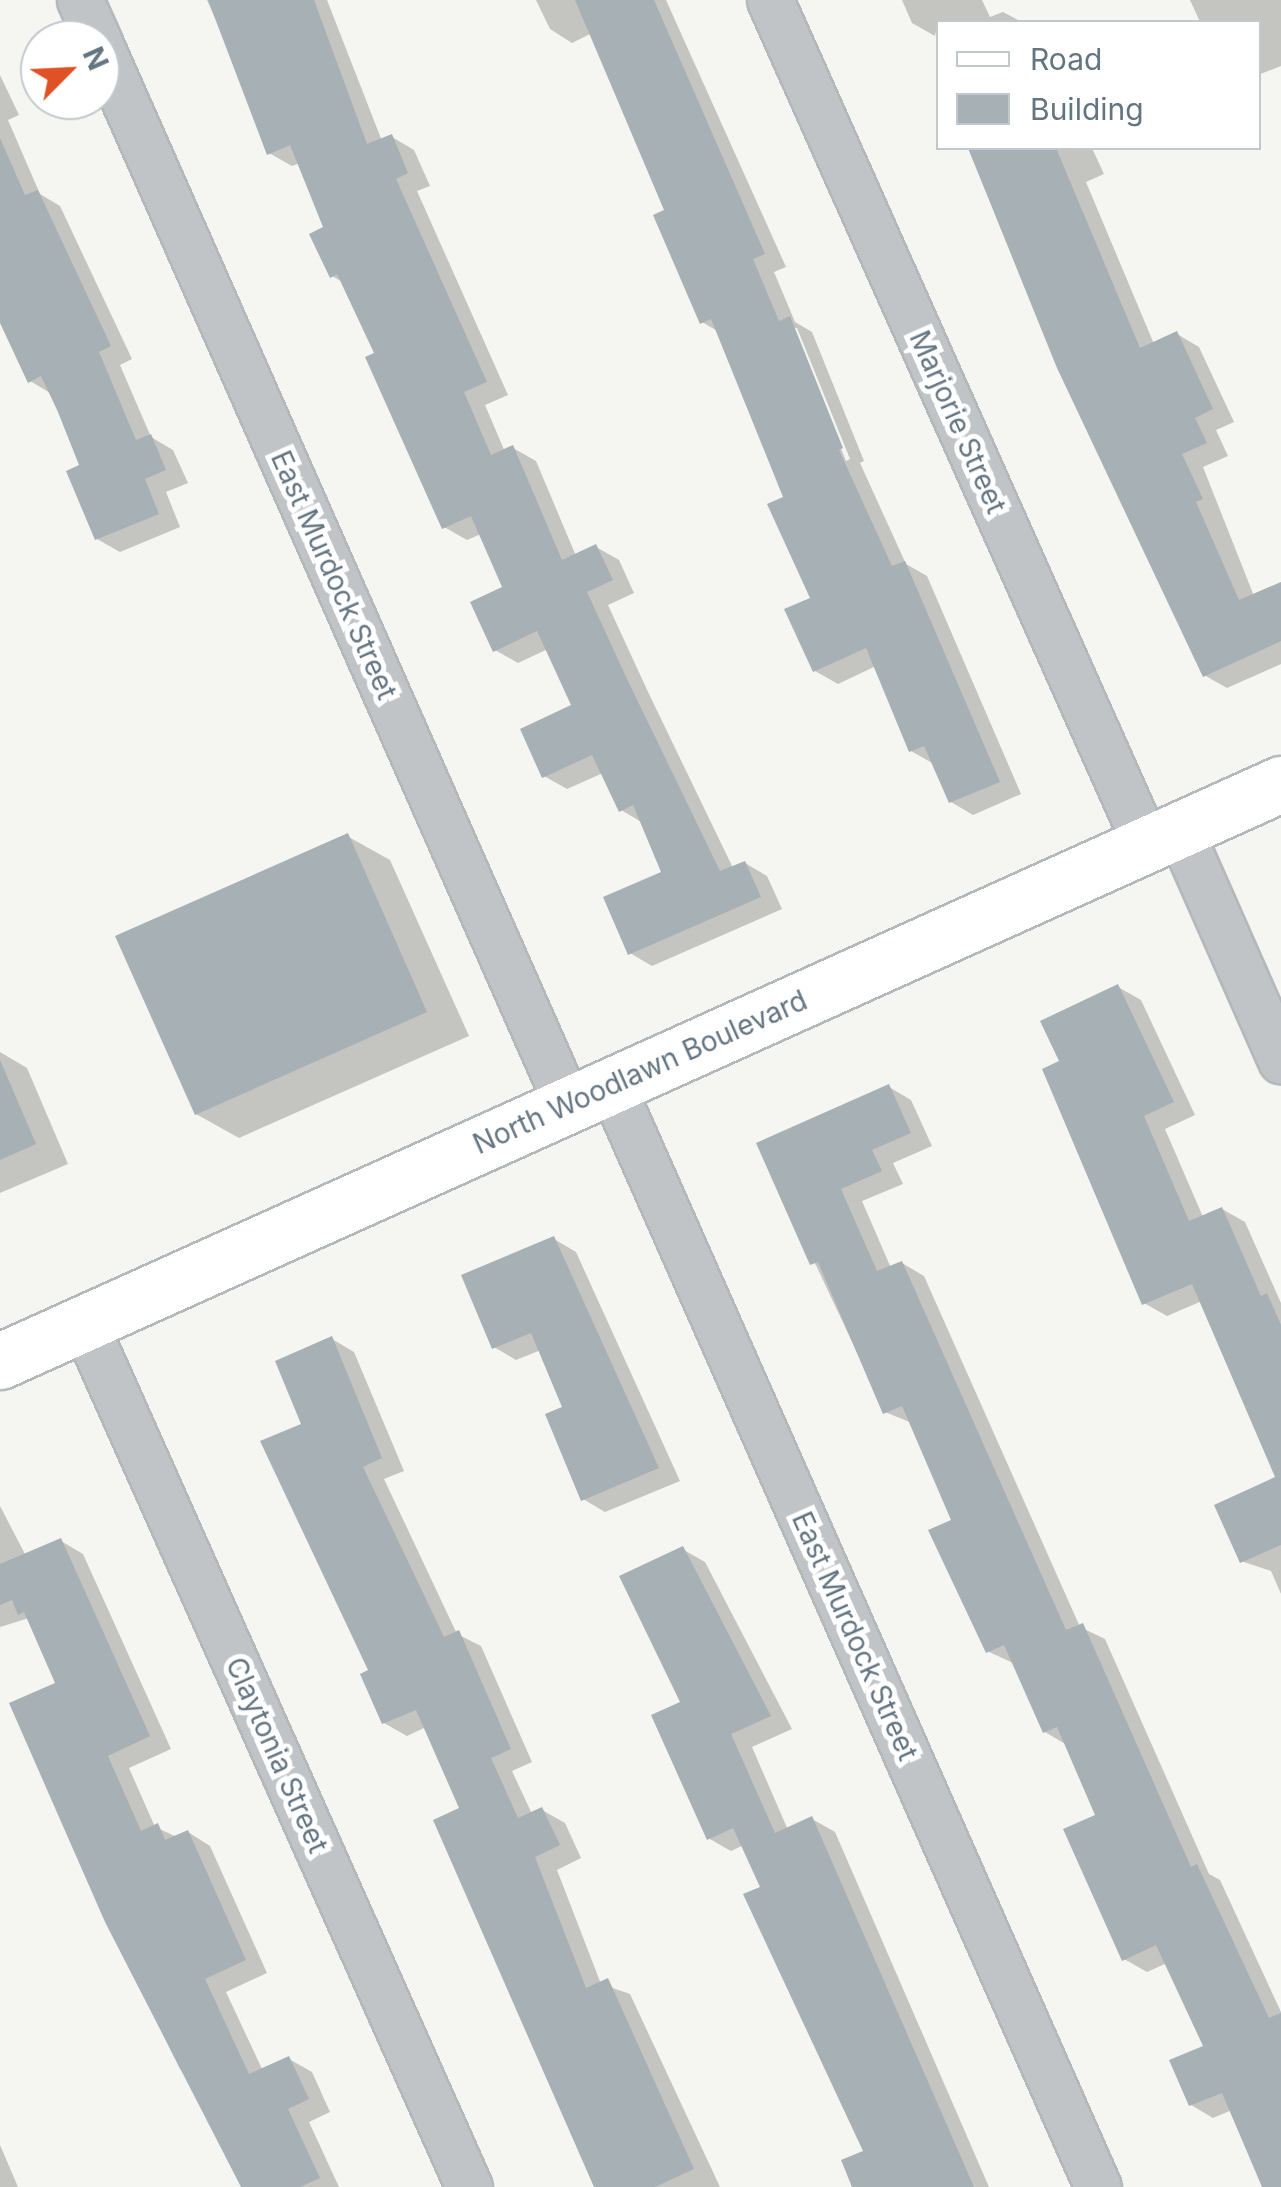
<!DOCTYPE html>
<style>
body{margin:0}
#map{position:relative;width:1281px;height:2187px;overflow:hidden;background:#f5f5f2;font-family:Inter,sans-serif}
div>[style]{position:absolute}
.shadow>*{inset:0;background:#0003}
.building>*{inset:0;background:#a7b0b4}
.roads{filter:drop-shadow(2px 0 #b3b8bb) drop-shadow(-2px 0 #b3b8bb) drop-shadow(0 2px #b3b8bb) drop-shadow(0 -2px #b3b8bb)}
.minor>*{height:45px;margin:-22.5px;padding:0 22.5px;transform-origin:22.5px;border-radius:22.5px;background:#c0c4c7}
.major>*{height:55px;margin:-27.5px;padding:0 27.5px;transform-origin:27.5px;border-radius:27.5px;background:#fff}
span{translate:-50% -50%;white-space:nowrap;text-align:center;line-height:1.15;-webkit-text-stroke:10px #fff;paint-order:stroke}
.street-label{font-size:28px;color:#647582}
.legend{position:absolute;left:936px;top:20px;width:325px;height:130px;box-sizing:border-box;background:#fff;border:2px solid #c1c8cd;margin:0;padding:12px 18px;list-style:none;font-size:30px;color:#647582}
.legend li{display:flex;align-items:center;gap:20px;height:50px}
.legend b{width:50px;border:2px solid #c1c8cd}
.north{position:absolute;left:20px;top:20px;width:100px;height:100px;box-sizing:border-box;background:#fff;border:2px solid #c1c8cd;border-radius:50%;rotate:66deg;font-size:28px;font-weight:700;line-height:40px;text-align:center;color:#647582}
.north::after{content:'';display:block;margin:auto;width:35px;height:45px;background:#e15126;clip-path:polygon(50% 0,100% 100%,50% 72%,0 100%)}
</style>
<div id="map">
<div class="shadow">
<div style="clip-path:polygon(207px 0,327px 0,382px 141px,392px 137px,414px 150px,430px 186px,417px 191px,508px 395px,485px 405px,505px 452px,513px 448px,536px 461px,576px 556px,596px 547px,619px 560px,634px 593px,608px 605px,649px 694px,733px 868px,745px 863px,767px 876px,782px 909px,652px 966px,630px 953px,665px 873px,643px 823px,621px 810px,603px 773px,567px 789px,544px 776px,574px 706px,548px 649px,518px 663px,495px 650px,505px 588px,481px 534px,467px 540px,444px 527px,377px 354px,344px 283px,332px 276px,327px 229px,300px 163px,292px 166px,269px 153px,258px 113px)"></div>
<div style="clip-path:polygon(evenodd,536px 0,666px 0,786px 267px,774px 272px,795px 322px,812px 332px,864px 461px,860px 463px,906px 564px,927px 576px,1021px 794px,973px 815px,951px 802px,934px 764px,911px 751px,876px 666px,838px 684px,815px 671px,814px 599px,786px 498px,719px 332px,702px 322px,667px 211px,592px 33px,572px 43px,550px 29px,536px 0,792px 328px,797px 328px,850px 459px,846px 461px,792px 328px)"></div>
<div style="clip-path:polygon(902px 0,982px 0,990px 17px,1003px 12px,1022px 22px,938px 22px,935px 36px,912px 23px)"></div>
<div style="clip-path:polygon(1190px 0,1281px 0,1281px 66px,1258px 75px,1258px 22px,1200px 22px)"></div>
<div style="clip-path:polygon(0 75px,19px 115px,8px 120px,40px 194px,60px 206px,132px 359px,120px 365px,151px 437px,173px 450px,188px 483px,166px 492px,180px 527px,120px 552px,97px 539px,82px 466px,52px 394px,30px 381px,0 314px)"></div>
<div style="clip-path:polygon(968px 148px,1092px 148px,1104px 174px,1086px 182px,1154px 344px,1177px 334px,1199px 347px,1234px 422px,1216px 430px,1228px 456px,1203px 467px,1254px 596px,1281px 584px,1281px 664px,1227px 688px,1204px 675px,1059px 367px)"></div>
<div style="clip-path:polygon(347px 836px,390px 860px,469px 1036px,239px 1138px,196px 1114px)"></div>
<div style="clip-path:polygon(1118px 987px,1141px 1000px,1195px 1115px,1165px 1129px,1203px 1217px,1222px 1209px,1245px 1222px,1281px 1303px,1281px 1594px,1271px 1571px,1241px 1561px,1278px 1479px,1202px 1301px,1167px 1316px,1144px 1303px,1062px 1062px)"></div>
<div style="clip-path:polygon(0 1052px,27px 1068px,68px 1164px,0 1193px)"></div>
<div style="clip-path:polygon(889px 1087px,911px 1100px,932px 1146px,893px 1163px,903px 1184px,862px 1201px,891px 1268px,902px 1263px,924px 1276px,1080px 1627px,1105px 1639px,1209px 1874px,1220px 1880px,1281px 2012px,1281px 2187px,1264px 2187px,1232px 2110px,1213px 2118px,1191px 2105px,1206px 2047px,1167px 1963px,1147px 1972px,1124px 1959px,1098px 1816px,1067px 1745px,1045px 1732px,1013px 1663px,987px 1651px,955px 1521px,912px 1423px,885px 1412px,759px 1144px)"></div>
<div style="clip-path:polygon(554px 1239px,576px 1252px,680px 1481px,605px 1512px,583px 1499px,565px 1408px,541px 1350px,516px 1360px,494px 1347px)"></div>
<div style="clip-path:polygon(332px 1339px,354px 1352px,404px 1471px,384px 1479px,457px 1634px,481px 1646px,532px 1762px,512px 1771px,532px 1814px,542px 1810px,565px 1823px,581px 1858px,557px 1870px,601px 1984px,630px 1994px,720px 2187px,596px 2187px,463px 1809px,426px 1727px,407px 1736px,384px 1723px,304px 1425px)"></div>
<div style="clip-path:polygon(0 1506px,26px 1556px,61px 1541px,83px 1554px,171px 1749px,129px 1768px,155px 1827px,177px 1837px,188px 1832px,210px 1846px,267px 1973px,226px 1992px,263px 2071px,289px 2059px,312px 2072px,330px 2112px,309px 2122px,339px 2187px,244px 2187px,192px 2076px,180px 2069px,107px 1921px,59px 1684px,29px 1618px,0 1627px)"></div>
<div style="clip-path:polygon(682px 1549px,705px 1562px,792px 1729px,752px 1747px,788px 1830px,812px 1819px,835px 1832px,989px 2187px,855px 2187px,866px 2152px,763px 1888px,744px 1845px,731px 1851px,708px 1838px,683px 1703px)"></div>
<div style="clip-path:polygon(0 2145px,18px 2187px,0 2187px)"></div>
</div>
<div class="building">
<div style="clip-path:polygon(208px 0,314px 0,367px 144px,392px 134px,408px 173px,396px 179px,487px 382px,464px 392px,491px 455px,513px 445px,562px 560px,596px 544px,613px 580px,587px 592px,627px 679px,720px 871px,745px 861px,761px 897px,628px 955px,603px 897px,661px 872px,633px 805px,619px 812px,592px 755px,542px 778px,520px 729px,571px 705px,537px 631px,493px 652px,470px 602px,502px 587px,471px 516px,442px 529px,365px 357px,374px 353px,337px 274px,330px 278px,309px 234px,323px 227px,290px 145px,267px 155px)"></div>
<div style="clip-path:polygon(575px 0,654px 0,765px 254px,753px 259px,779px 321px,790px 316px,843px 448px,839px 450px,892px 566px,905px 561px,1000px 782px,949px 803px,924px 746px,909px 752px,866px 648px,813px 672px,784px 609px,810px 598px,767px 504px,783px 497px,711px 319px,700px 324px,653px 215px,664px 210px)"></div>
<div style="clip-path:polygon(0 138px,25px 195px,38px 190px,111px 346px,99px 352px,136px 440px,151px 434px,166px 470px,145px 479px,159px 514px,95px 540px,66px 471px,79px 465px,58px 412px,41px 376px,28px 383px,0 323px)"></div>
<div style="clip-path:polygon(968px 148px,1056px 148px,1140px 348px,1177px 331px,1213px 409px,1195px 418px,1207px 443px,1182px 454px,1203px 499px,1196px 502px,1239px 600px,1281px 582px,1281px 641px,1203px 677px,1057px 368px)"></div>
<div style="clip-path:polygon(348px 833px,427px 1012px,195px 1115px,115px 936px)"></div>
<div style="clip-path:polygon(1118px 984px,1174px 1102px,1144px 1116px,1189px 1221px,1222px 1207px,1261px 1296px,1267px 1293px,1281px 1325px,1281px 1545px,1240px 1563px,1214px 1505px,1275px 1477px,1192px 1284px,1142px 1305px,1042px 1069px,1059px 1061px,1040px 1021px)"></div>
<div style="clip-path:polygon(0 1060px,36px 1144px,0 1160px)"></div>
<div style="clip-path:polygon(889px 1084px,911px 1133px,872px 1150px,882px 1171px,841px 1189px,877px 1271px,902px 1261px,1066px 1630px,1083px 1623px,1191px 1867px,1197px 1864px,1269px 2018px,1281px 2013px,1281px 2187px,1262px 2187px,1222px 2093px,1189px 2106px,1169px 2060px,1203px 2046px,1156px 1945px,1122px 1961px,1063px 1829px,1095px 1815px,1057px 1727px,1043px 1733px,1004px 1645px,986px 1653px,928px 1530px,951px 1520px,902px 1406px,883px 1414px,818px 1262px,810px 1265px,756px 1143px)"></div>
<div style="clip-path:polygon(554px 1236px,659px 1468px,581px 1501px,545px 1414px,562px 1407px,531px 1333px,492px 1349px,461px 1275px)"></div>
<div style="clip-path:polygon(332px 1336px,382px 1458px,363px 1467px,444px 1637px,459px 1630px,511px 1749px,491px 1758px,518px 1818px,542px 1807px,560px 1845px,535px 1857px,586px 1988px,608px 1978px,694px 2169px,655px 2187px,594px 2187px,433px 1820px,459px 1808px,416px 1710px,382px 1724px,360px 1674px,368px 1670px,260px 1441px,301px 1424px,275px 1361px)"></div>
<div style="clip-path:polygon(61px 1538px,150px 1736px,108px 1756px,141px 1831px,158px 1823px,165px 1840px,188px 1830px,246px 1960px,205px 1979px,249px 2074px,289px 2056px,309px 2099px,288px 2109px,320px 2178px,300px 2187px,241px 2187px,105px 1922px,9px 1703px,55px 1683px,24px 1612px,18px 1615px,12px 1600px,0 1605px,0 1564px)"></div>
<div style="clip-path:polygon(683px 1546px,771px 1716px,731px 1734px,775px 1833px,812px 1816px,974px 2187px,852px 2187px,841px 2160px,863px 2151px,743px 1894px,760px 1887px,733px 1828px,707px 1840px,651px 1715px,680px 1702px,619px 1576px)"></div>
</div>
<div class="roads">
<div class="minor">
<div style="left:80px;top:0;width:44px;rotate:65.8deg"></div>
<div style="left:770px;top:0;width:924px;rotate:65.99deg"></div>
<div style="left:100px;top:45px;width:1159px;rotate:66.18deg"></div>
<div style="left:1179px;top:829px;width:253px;rotate:66.2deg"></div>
<div style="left:611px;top:1085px;width:1205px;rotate:66.16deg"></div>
<div style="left:84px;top:1323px;width:946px;rotate:65.98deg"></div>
</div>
<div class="major">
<div style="left:0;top:1361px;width:1405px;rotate:-24.25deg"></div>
</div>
</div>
<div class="street-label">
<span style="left:958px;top:422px;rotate:66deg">Marjorie Street</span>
<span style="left:334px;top:575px;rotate:66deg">East Murdock Street</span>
<span style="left:640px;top:1072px;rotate:-24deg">North Woodlawn Boulevard</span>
<span style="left:855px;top:1636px;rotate:66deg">East Murdock Street</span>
<span style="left:277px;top:1755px;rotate:66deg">Claytonia Street</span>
</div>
<ul class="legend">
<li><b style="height:12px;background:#fff"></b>Road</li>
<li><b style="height:28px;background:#a7b0b4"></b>Building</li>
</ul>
<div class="north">N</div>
</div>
